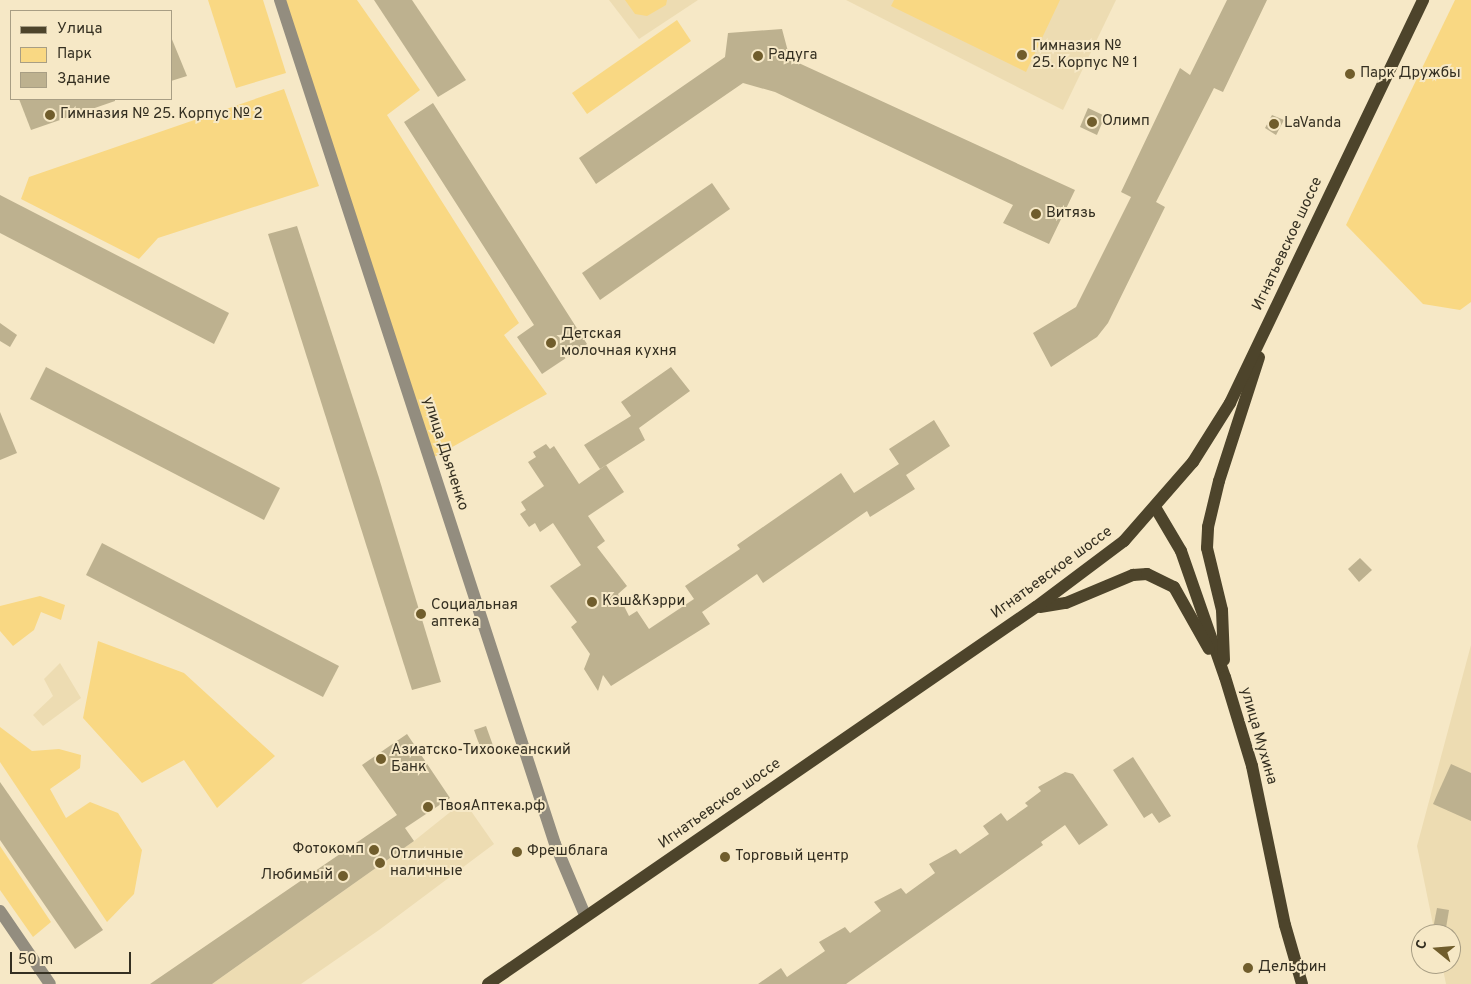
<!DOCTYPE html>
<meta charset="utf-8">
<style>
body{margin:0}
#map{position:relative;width:1471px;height:984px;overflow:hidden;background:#f6e8c6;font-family:Overpass,sans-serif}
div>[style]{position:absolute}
.built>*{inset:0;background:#eddcb2}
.green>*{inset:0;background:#f9d883}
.building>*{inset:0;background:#bdb18f}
.minor>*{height:12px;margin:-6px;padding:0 6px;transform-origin:6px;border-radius:6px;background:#938d7f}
.major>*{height:12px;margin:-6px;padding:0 6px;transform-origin:6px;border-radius:6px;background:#4d442b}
.dots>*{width:14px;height:14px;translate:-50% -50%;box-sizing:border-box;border:2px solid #f6e8c6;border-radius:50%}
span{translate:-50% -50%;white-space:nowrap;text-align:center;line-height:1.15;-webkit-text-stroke:4px #f6e8c6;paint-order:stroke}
.poi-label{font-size:15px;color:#342f21}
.left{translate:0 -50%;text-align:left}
.right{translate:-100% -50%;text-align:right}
.street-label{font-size:15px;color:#342f21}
.legend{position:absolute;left:10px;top:10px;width:162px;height:90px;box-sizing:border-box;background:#f6e8c6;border:1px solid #a89e84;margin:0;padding:6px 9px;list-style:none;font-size:15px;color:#342f21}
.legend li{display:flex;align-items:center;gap:10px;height:25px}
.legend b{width:25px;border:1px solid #a89e84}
.north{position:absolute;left:1411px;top:924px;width:50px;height:50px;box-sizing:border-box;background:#f6e8c6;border:1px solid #a89e84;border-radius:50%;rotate:287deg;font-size:14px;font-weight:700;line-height:20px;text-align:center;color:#342f21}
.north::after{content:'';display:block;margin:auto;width:18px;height:22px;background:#705d2c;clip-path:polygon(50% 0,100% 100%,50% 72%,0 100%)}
.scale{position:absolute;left:10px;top:952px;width:121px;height:22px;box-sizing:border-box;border:2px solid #342f21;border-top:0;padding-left:6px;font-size:15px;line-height:18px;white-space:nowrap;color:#342f21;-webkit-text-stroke:4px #f6e8c6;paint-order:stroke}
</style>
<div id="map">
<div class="built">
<div style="clip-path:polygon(609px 0,698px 0,639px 39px)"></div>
<div style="clip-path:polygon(846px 0,1116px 0,1063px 110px)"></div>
<div style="clip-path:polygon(1471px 645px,1471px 984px,1446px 984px,1442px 964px,1451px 964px,1451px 934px,1435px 934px,1417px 846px)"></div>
<div style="clip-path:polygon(60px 663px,81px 698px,43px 726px,33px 715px,53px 696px,44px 679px)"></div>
<div style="clip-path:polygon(464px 801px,494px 844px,379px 930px,301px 984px,212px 984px,414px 841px)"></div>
</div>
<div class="green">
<div style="clip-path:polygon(208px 0,263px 0,286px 73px,236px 88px)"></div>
<div style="clip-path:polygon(280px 0,357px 0,420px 90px,387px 115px,519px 323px,504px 335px,547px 394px,429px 460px)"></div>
<div style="clip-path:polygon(625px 0,667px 0,666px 5px,647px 16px,635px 14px)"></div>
<div style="clip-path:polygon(894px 0,1060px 0,1026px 72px,891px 6px)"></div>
<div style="clip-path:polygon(1455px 0,1471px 0,1471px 302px,1460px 310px,1423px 304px,1346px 225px)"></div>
<div style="clip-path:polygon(677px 20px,691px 41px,587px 114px,572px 93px)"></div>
<div style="clip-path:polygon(284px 89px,319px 186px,158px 238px,139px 259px,21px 199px,29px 177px)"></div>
<div style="clip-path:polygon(40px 596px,65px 605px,61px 620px,41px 612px,34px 630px,13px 646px,0 631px,0 606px)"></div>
<div style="clip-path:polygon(98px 641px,184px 673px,275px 756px,217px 808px,184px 760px,142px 783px,83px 718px)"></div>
<div style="clip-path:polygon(0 727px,32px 751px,59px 749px,81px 755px,80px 768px,50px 789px,66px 818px,90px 802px,118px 813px,142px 850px,134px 894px,107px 922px,0 762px)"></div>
<div style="clip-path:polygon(0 846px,51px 922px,33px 937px,0 890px)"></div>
</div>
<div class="building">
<div style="clip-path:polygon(374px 0,412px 0,466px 80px,438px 97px)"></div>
<div style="clip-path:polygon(1227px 0,1267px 0,1223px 92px,1214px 88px,1156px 202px,1165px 207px,1108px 323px,1097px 337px,1051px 367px,1033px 333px,1076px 307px,1131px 197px,1121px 192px,1180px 68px,1190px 75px)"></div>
<div style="clip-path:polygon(782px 29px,790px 59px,1075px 190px,1049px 244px,1003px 223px,1013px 205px,775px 92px,743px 83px,596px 184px,579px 158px,725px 57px,728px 33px)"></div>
<div style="clip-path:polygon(171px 37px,187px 76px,171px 81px)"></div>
<div style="clip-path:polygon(19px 99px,115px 99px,115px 101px,31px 130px)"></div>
<div style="clip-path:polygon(433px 103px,587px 344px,542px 374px,517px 337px,534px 325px,404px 122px)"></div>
<div style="clip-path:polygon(1088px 108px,1105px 116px,1097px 135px,1080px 127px)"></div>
<div style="clip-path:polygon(1272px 115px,1284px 120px,1276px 135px,1265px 128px)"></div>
<div style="clip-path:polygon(712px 183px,730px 209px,600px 300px,582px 273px)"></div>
<div style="clip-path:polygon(0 195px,229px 313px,214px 344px,0 233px)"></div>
<div style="clip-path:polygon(297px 226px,379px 478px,441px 682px,412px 690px,268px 234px)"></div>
<div style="clip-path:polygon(0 323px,17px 335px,10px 347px,0 341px)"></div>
<div style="clip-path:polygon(46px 367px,280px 488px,264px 520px,30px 399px)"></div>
<div style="clip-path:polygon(671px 367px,690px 391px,639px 428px,645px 440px,600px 469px,584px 445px,631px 416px,621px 402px)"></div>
<div style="clip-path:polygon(0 412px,17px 453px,0 460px)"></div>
<div style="clip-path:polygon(934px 420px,950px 446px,906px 475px,915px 489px,870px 517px,867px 511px,763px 583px,757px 574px,702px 612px,710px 624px,611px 686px,603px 675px,598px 691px,584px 669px,590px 654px,571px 627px,577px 622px,550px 586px,581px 565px,553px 523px,540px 532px,535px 523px,529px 527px,520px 514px,526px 510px,521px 502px,544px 486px,528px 462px,536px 457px,533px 452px,546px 444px,550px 449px,554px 446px,579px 484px,606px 465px,624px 492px,588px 516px,605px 541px,597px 547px,627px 586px,618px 594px,629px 616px,637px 611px,649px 629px,694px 599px,685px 586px,740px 549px,737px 545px,841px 473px,854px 493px,899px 464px,889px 449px)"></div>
<div style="clip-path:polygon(102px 543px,339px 666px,323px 697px,86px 575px)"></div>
<div style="clip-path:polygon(1360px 558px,1372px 570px,1359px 582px,1348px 569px)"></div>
<div style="clip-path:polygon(486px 726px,495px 751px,483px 755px,474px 730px)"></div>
<div style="clip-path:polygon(407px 734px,450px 798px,405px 828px,414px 841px,212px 984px,150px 984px,397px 815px,362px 765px)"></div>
<div style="clip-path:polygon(1133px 757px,1171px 816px,1159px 823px,1152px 813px,1144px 818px,1113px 770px)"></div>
<div style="clip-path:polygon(1451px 764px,1471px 773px,1471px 821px,1433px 804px)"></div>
<div style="clip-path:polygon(1065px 772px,1073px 774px,1108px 825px,1079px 845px,1065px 825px,1041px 842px,1043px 845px,846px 984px,758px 984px,781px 968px,787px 977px,825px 951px,819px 942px,845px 927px,850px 933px,881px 911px,874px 902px,901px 888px,906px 894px,935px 873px,929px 864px,956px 849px,960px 854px,989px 834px,983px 826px,1001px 813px,1007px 821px,1028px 806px,1025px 803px,1041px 791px,1038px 787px)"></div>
<div style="clip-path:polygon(0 782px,103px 930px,75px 949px,0 840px)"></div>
<div style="clip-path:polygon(1437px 908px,1449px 910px,1445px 934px,1432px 934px)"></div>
</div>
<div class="minor">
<div style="left:280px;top:0;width:888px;rotate:71.95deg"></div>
<div style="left:555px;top:844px;width:77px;rotate:67.1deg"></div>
<div style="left:0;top:911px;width:88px;rotate:55.6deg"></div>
</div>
<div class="major">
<div style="left:1155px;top:507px;width:51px;rotate:59.4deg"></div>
<div style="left:1181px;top:551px;width:133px;rotate:70.8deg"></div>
<div style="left:1225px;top:677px;width:93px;rotate:73.1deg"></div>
<div style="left:1252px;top:766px;width:162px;rotate:78.3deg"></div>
<div style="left:1285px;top:925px;width:61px;rotate:73.9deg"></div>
<div style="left:1040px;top:607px;width:26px;rotate:-9deg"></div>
<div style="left:1066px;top:603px;width:73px;rotate:-22.7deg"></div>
<div style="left:1133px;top:575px;width:14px;rotate:-4deg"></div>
<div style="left:1147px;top:574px;width:30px;rotate:26deg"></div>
<div style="left:1174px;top:587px;width:71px;rotate:60.6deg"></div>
<div style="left:1224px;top:660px;width:50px;rotate:-92.3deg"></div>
<div style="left:1222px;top:610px;width:64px;rotate:-103.6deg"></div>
<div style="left:1207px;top:548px;width:21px;rotate:-87deg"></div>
<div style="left:1208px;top:527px;width:47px;rotate:-76.6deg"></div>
<div style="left:1219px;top:481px;width:130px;rotate:-72.1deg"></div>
<div style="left:488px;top:984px;width:665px;rotate:-34.53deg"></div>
<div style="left:1036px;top:607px;width:110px;rotate:-36.9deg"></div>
<div style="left:1124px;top:541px;width:105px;rotate:-48.9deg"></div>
<div style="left:1193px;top:462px;width:70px;rotate:-57.9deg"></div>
<div style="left:1230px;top:403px;width:447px;rotate:-64.4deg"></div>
</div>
<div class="dots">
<div style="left:1022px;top:55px;background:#705d2c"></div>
<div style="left:758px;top:56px;background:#705d2c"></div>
<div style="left:1350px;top:74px;background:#705d2c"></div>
<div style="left:50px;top:115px;background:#705d2c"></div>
<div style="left:1092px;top:122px;background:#705d2c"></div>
<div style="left:1274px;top:124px;background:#705d2c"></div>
<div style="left:1036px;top:214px;background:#705d2c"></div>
<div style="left:551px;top:343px;background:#705d2c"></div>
<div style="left:592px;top:602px;background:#705d2c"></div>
<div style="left:421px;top:614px;background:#705d2c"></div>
<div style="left:381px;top:759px;background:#705d2c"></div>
<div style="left:428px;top:807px;background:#705d2c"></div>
<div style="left:374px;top:850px;background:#705d2c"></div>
<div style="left:517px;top:852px;background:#705d2c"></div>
<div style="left:725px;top:857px;background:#705d2c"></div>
<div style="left:380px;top:863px;background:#705d2c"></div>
<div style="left:343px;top:876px;background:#705d2c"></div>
<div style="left:1248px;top:968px;background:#705d2c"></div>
</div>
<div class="poi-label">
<span class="left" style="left:1032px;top:55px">Гимназия №<br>25. Корпус № 1</span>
<span class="left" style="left:768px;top:56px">Радуга</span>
<span class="left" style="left:1360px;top:74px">Парк Дружбы</span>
<span class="left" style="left:60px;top:115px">Гимназия № 25. Корпус № 2</span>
<span class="left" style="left:1102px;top:122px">Олимп</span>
<span class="left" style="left:1284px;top:124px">LaVanda</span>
<span class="left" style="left:1046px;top:214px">Витязь</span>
<span class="left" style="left:561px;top:343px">Детская<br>молочная кухня</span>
<span class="left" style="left:602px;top:602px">Кэш&amp;Кэрри</span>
<span class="left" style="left:431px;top:614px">Социальная<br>аптека</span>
<span class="left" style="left:391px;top:759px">Азиатско-Тихоокеанский<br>Банк</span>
<span class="left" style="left:438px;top:807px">ТвояАптека.рф</span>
<span class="right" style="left:364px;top:850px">Фотокомп</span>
<span class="left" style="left:527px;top:852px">Фрешблага</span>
<span class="left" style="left:390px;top:863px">Отличные<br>наличные</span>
<span class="left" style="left:735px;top:857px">Торговый центр</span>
<span class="right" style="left:333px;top:876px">Любимый</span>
<span class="left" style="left:1258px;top:968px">Дельфин</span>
</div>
<div class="street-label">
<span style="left:1288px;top:244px;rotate:-65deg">Игнатьевское шоссе</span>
<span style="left:445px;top:454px;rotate:72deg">улица Дьяченко</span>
<span style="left:1052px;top:573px;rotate:-36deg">Игнатьевское шоссе</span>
<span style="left:1258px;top:736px;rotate:74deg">улица Мухина</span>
<span style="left:720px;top:804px;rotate:-35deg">Игнатьевское шоссе</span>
</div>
<ul class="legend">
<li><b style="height:6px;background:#4d442b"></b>Улица</li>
<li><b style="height:14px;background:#f9d883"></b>Парк</li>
<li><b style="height:14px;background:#bdb18f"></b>Здание</li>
</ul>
<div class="north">С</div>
<div class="scale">50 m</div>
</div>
